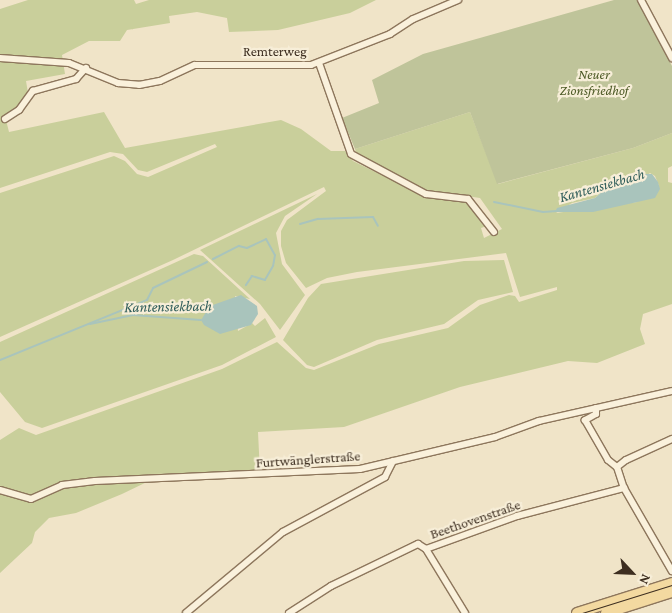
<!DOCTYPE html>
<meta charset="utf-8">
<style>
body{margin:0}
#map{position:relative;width:672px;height:613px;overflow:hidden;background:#f0e4c8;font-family:"Crimson Pro",serif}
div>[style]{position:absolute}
.green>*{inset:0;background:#c9cf9b}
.cemetery>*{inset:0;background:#bfc49a}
.water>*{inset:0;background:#a9c4bc}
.stream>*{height:2px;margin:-1px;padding:0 1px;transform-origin:1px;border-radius:1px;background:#a9c4bc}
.roads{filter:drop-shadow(1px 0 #8d765c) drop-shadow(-1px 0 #8d765c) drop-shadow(0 1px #8d765c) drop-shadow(0 -1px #8d765c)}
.street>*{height:6px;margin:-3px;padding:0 3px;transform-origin:3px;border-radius:3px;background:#faf1dc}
.primary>*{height:10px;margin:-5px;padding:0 5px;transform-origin:5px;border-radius:5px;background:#f3d9a0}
.tram>*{height:1px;margin:-0.5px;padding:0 0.5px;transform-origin:0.5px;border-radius:0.5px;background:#3d2e20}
span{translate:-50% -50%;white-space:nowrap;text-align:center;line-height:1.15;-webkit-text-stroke:4.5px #f7eed8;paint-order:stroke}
.street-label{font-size:14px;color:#3d2e20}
.park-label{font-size:14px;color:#4d5a26;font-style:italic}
.water-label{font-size:15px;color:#2f5d5a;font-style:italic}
.north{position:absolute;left:607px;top:548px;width:50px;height:50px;-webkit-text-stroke:4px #f7eed8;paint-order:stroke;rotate:115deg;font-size:14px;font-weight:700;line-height:20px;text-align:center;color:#3d2e20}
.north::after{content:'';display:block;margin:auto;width:18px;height:22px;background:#3d2e20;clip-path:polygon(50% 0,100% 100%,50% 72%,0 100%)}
</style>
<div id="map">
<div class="green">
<div style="clip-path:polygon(evenodd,28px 0,134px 0,136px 4px,149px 0,376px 0,350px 13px,278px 30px,229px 32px,227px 18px,197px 12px,169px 16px,170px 23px,127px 30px,120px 41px,89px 41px,62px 55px,65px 74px,26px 81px,28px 93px,20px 105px,5px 116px,9px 132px,104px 112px,125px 148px,281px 120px,301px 129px,331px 151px,345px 151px,353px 161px,424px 196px,465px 201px,487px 226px,481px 228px,484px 238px,502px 229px,480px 198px,426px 190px,357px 156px,355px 149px,470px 112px,498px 184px,633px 148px,672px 133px,672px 166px,668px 168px,668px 182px,672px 183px,672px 304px,643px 314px,640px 329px,645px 344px,597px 363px,568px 361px,460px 387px,344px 427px,258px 432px,260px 473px,148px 474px,151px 480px,122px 494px,76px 513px,49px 518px,35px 532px,32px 543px,0 573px,0 440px,19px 428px,36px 435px,222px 369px,277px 342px,306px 368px,314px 370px,379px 344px,448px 328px,480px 305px,509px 295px,515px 296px,519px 302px,557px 290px,557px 287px,520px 297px,506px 253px,357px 272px,327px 278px,306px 288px,286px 263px,281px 246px,281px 231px,287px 220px,326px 191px,324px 187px,173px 260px,0 337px,0 193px,114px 156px,125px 161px,137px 174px,148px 177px,217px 147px,215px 144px,147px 172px,138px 170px,123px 154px,110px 152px,0 188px,0 9px,28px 0,650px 173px,655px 176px,659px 186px,637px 202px,556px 213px,572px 203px,595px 198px,609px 186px,639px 181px,650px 173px)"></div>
<div style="clip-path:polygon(317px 194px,285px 216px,276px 233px,282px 264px,305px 295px,280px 330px,260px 304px,200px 250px)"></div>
<div style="clip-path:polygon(194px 254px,203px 256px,250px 299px,235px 296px,238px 331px,252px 323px,255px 326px,265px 318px,276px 337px,222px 365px,42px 428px,25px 422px,0 392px,0 342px)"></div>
<div style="clip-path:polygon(504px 260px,513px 292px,478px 300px,444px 324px,377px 340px,314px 367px,307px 365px,283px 340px,308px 298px,321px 284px,464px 261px)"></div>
</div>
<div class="cemetery">
<div style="clip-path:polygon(614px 0,637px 0,672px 66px,672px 133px,633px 148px,497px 184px,470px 112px,355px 149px,342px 118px,379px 103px,372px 80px,423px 54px)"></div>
</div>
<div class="water">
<div style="clip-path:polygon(644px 174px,652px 174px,658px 182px,660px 189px,655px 198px,593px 212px,555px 212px,557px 208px,595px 198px,609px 186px,642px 180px)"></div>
<div style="clip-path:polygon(241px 295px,257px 306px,258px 314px,251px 325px,220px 334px,204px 325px,201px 320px,210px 306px)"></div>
</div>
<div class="stream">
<div style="left:494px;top:202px;width:50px;rotate:11.5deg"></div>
<div style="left:543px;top:212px;width:14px;rotate:-4deg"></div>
<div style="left:300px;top:224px;width:19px;rotate:-16deg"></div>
<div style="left:318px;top:219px;width:55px;rotate:-2.1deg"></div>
<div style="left:373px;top:217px;width:10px;rotate:61deg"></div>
<div style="left:213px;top:259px;width:29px;rotate:-27deg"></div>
<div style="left:239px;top:246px;width:8px;rotate:14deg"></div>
<div style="left:247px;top:248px;width:21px;rotate:-25deg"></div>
<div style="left:266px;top:239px;width:18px;rotate:61deg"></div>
<div style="left:275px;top:255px;width:11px;rotate:100deg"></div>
<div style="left:273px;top:266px;width:16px;rotate:120deg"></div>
<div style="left:265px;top:280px;width:14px;rotate:-163deg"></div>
<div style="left:252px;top:276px;width:11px;rotate:124deg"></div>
<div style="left:90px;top:324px;width:44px;rotate:-11.8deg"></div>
<div style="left:133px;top:315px;width:68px;rotate:4.2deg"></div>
<div style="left:0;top:360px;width:159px;rotate:-22.2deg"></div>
<div style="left:147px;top:300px;width:13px;rotate:-63deg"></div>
<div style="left:153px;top:288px;width:60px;rotate:-25.7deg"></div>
</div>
<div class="roads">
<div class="street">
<div style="left:641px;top:0;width:66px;rotate:61.9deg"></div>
<div style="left:0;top:58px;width:69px;rotate:4.1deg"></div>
<div style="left:69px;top:63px;width:53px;rotate:22.2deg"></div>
<div style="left:118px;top:83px;width:21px;rotate:5deg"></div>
<div style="left:139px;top:85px;width:21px;rotate:-11deg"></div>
<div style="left:160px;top:81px;width:38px;rotate:-25deg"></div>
<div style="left:195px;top:65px;width:116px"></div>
<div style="left:311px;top:65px;width:85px;rotate:-21.4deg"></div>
<div style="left:390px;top:34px;width:27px;rotate:-33deg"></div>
<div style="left:413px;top:19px;width:49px;rotate:-22.9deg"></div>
<div style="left:319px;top:63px;width:96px;rotate:70.6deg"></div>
<div style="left:351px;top:154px;width:85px;rotate:28.1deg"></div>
<div style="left:426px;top:194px;width:42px;rotate:6.8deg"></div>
<div style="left:468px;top:199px;width:42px;rotate:51.8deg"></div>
<div style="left:5px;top:119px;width:17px;rotate:-33deg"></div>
<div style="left:19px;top:110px;width:24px;rotate:-54deg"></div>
<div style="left:33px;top:91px;width:45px;rotate:-15.6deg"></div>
<div style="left:76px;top:79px;width:15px;rotate:-48deg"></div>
<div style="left:596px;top:408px;width:6px;rotate:90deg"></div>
<div style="left:596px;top:414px;width:13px;rotate:151deg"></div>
<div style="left:585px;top:420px;width:46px;rotate:60.1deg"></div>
<div style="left:608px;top:460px;width:11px;rotate:38deg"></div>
<div style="left:617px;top:467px;width:22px;rotate:72deg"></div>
<div style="left:624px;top:488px;width:96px;rotate:60deg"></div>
<div style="left:617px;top:467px;width:11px;rotate:-38deg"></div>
<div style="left:626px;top:460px;width:51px;rotate:-24.5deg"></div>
<div style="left:0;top:490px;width:32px;rotate:16deg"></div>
<div style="left:31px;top:499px;width:34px;rotate:-24deg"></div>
<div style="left:62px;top:485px;width:33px;rotate:-7deg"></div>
<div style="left:95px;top:481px;width:265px;rotate:-2.6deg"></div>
<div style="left:360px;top:469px;width:139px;rotate:-13.3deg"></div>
<div style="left:495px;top:437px;width:47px;rotate:-20deg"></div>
<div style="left:539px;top:421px;width:136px;rotate:-12.7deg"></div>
<div style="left:426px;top:549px;width:75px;rotate:58.6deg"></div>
<div style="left:186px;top:613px;width:126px;rotate:-39.9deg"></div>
<div style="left:283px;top:532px;width:116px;rotate:-28.3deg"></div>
<div style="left:385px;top:477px;width:18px;rotate:-63deg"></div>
<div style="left:289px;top:613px;width:50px;rotate:-32.7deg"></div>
<div style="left:331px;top:586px;width:97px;rotate:-25.8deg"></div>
<div style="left:418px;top:544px;width:9px;rotate:32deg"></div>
<div style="left:426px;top:549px;width:97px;rotate:-19.9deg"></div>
<div style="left:517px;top:516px;width:111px;rotate:-14.7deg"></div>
</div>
<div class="primary">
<div style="left:577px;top:613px;width:100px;rotate:-17.5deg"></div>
<div style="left:606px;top:613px;width:69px;rotate:-17.7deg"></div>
</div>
</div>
<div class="tram">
<div style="left:582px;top:613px;width:94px;rotate:-17.3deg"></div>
</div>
<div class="street-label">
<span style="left:275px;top:51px">Remterweg</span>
<span style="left:308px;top:459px;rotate:-4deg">Furtwänglerstraße</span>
<span style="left:475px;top:519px;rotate:-19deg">Beethovenstraße</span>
</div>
<div class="park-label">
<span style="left:594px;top:82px">Neuer<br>Zionsfriedhof</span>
</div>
<div class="water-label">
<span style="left:602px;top:186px;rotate:-16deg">Kantensiekbach</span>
<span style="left:168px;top:307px;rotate:-1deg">Kantensiekbach</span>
</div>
<div class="north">N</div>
</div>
